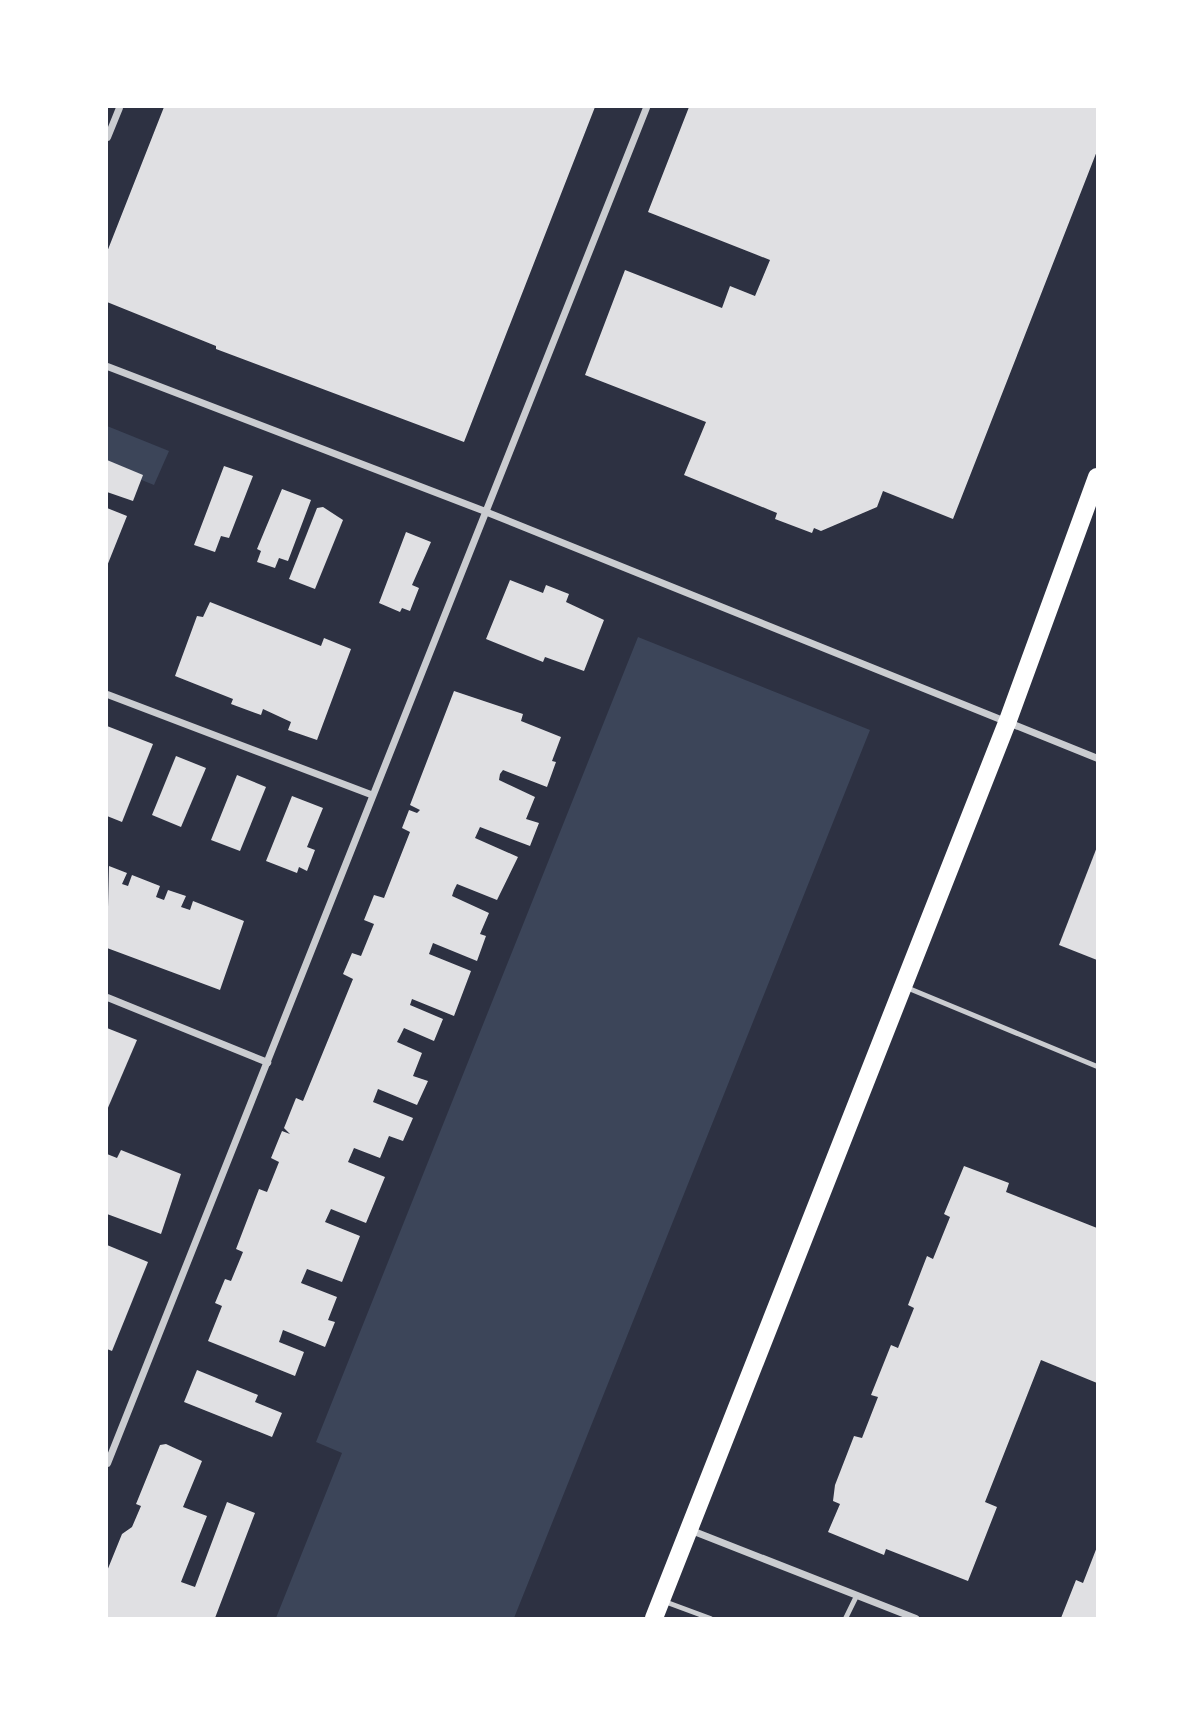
<!DOCTYPE html>
<style>
body{margin:0}
#map{position:relative;width:1204px;height:1725px;overflow:hidden;background:#2d3142;font-family:"Archivo Narrow",sans-serif}
div>[style]{position:absolute}
.green>*{inset:0;background:#3c4559}
.building>*{inset:0;background:#e0e0e3}
.service>*{height:5px;margin:-2.5px;padding:0 2.5px;transform-origin:2.5px;border-radius:2.5px;background:#caccd0}
.minor>*{height:7px;margin:-3.5px;padding:0 3.5px;transform-origin:3.5px;border-radius:3.5px;background:#caccd0}
.primary>*{height:18px;margin:-9px;padding:0 9px;transform-origin:9px;border-radius:9px;background:#fff}
span{translate:-50% -50%;white-space:nowrap;text-align:center;line-height:1.15;-webkit-text-stroke:6px #fff;paint-order:stroke}
.frame{position:absolute;inset:0;border:108px solid #fff;pointer-events:none}
</style>
<div id="map">
<div class="green">
<div style="clip-path:polygon(107px 426px,169px 451px,154px 485px,107px 466px)"></div>
<div style="clip-path:polygon(638px 637px,870px 730px,514px 1618px,276px 1618px,342px 1453px,316px 1442px)"></div>
</div>
<div class="building">
<div style="clip-path:polygon(164px 107px,595px 107px,464px 442px,216px 349px,216px 346px,107px 302px,107px 252px)"></div>
<div style="clip-path:polygon(689px 107px,1097px 107px,1097px 151px,953px 519px,883px 491px,877px 507px,821px 531px,814px 528px,812px 533px,775px 519px,777px 513px,684px 475px,706px 422px,585px 375px,625px 270px,722px 308px,730px 286px,755px 296px,770px 260px,648px 212px)"></div>
<div style="clip-path:polygon(107px 460px,143px 475px,133px 501px,107px 492px)"></div>
<div style="clip-path:polygon(224px 466px,253px 476px,229px 538px,221px 536px,215px 552px,194px 545px)"></div>
<div style="clip-path:polygon(282px 489px,311px 500px,288px 561px,279px 558px,275px 568px,257px 562px,261px 551px,257px 549px)"></div>
<div style="clip-path:polygon(323px 507px,343px 520px,315px 589px,289px 579px,317px 508px)"></div>
<div style="clip-path:polygon(107px 508px,127px 516px,107px 566px)"></div>
<div style="clip-path:polygon(406px 532px,431px 542px,412px 585px,419px 588px,410px 611px,402px 608px,400px 612px,379px 603px)"></div>
<div style="clip-path:polygon(510px 580px,543px 593px,546px 585px,569px 594px,566px 602px,604px 620px,584px 671px,545px 657px,543px 662px,486px 639px)"></div>
<div style="clip-path:polygon(210px 602px,321px 646px,324px 638px,351px 649px,317px 740px,288px 730px,291px 722px,263px 709px,261px 715px,231px 704px,233px 699px,175px 676px,197px 616px,203px 617px)"></div>
<div style="clip-path:polygon(454px 691px,523px 714px,521px 721px,561px 737px,552px 761px,556px 762px,547px 787px,503px 770px,500px 774px,499px 780px,535px 797px,526px 819px,539px 823px,530px 846px,480px 827px,475px 838px,518px 857px,497px 900px,457px 884px,454px 890px,452px 896px,489px 913px,480px 934px,486px 936px,477px 961px,433px 943px,429px 954px,471px 971px,454px 1016px,412px 999px,410px 1005px,443px 1019px,434px 1041px,404px 1028px,397px 1042px,422px 1053px,413px 1076px,428px 1081px,417px 1105px,378px 1089px,373px 1102px,413px 1118px,403px 1141px,389px 1136px,380px 1158px,354px 1148px,348px 1162px,385px 1177px,366px 1223px,331px 1209px,325px 1222px,360px 1236px,342px 1282px,307px 1269px,301px 1283px,337px 1297px,328px 1320px,335px 1322px,325px 1347px,283px 1330px,279px 1342px,304px 1352px,295px 1376px,208px 1341px,222px 1306px,215px 1303px,225px 1279px,231px 1281px,243px 1252px,236px 1249px,259px 1189px,267px 1192px,279px 1162px,271px 1158px,282px 1131px,290px 1134px,284px 1128px,296px 1098px,303px 1101px,353px 979px,343px 974px,352px 953px,361px 956px,374px 924px,364px 920px,374px 895px,384px 898px,410px 832px,402px 828px,409px 810px,417px 813px,420px 810px,410px 805px)"></div>
<div style="clip-path:polygon(107px 726px,153px 744px,122px 822px,107px 816px)"></div>
<div style="clip-path:polygon(176px 756px,206px 768px,181px 827px,152px 815px)"></div>
<div style="clip-path:polygon(237px 775px,266px 787px,240px 851px,211px 840px)"></div>
<div style="clip-path:polygon(292px 796px,323px 808px,307px 847px,315px 850px,307px 871px,299px 867px,297px 873px,266px 861px)"></div>
<div style="clip-path:polygon(1097px 847px,1097px 960px,1059px 945px)"></div>
<div style="clip-path:polygon(109px 866px,127px 873px,122px 884px,128px 886px,132px 875px,160px 886px,156px 897px,164px 900px,168px 890px,186px 896px,181px 907px,190px 910px,193px 901px,244px 921px,220px 990px,107px 948px)"></div>
<div style="clip-path:polygon(107px 1028px,137px 1040px,107px 1110px)"></div>
<div style="clip-path:polygon(121px 1150px,181px 1174px,161px 1234px,107px 1214px,107px 1154px,117px 1158px)"></div>
<div style="clip-path:polygon(964px 1166px,1009px 1183px,1006px 1192px,1097px 1228px,1097px 1383px,1041px 1360px,985px 1502px,997px 1507px,968px 1581px,886px 1549px,884px 1555px,828px 1532px,840px 1504px,833px 1501px,835px 1485px,854px 1436px,862px 1438px,878px 1397px,871px 1395px,891px 1345px,898px 1348px,914px 1308px,908px 1305px,927px 1256px,933px 1259px,950px 1217px,944px 1214px)"></div>
<div style="clip-path:polygon(107px 1245px,148px 1262px,112px 1351px,107px 1349px)"></div>
<div style="clip-path:polygon(197px 1370px,258px 1395px,255px 1402px,282px 1413px,272px 1437px,184px 1402px)"></div>
<div style="clip-path:polygon(166px 1444px,202px 1461px,183px 1507px,207px 1516px,181px 1582px,195px 1587px,227px 1502px,255px 1513px,215px 1618px,107px 1618px,107px 1571px,122px 1534px,132px 1527px,141px 1506px,136px 1504px,160px 1445px)"></div>
<div style="clip-path:polygon(1097px 1547px,1097px 1618px,1061px 1618px,1076px 1580px,1083px 1583px)"></div>
</div>
<div class="service">
<div style="left:906px;top:987px;width:207px;rotate:22.5deg"></div>
<div style="left:664px;top:1601px;width:49px;rotate:20.3deg"></div>
<div style="left:845px;top:1618px;width:25px;rotate:-64deg"></div>
</div>
<div class="minor">
<div style="left:107px;top:137px;width:32px;rotate:-68deg"></div>
<div style="left:107px;top:366px;width:407px;rotate:21deg"></div>
<div style="left:487px;top:512px;width:658px;rotate:21.96deg"></div>
<div style="left:107px;top:694px;width:281px;rotate:20.8deg"></div>
<div style="left:107px;top:997px;width:173px;rotate:22.1deg"></div>
<div style="left:107px;top:1463px;width:1459px;rotate:-68.32deg"></div>
<div style="left:691px;top:1530px;width:241px;rotate:21.4deg"></div>
</div>
<div class="primary">
<div style="left:654px;top:1618px;width:962px;rotate:-68.48deg"></div>
<div style="left:1007px;top:723px;width:262px;rotate:-69.9deg"></div>
</div>
<div class="frame"></div>
</div>
